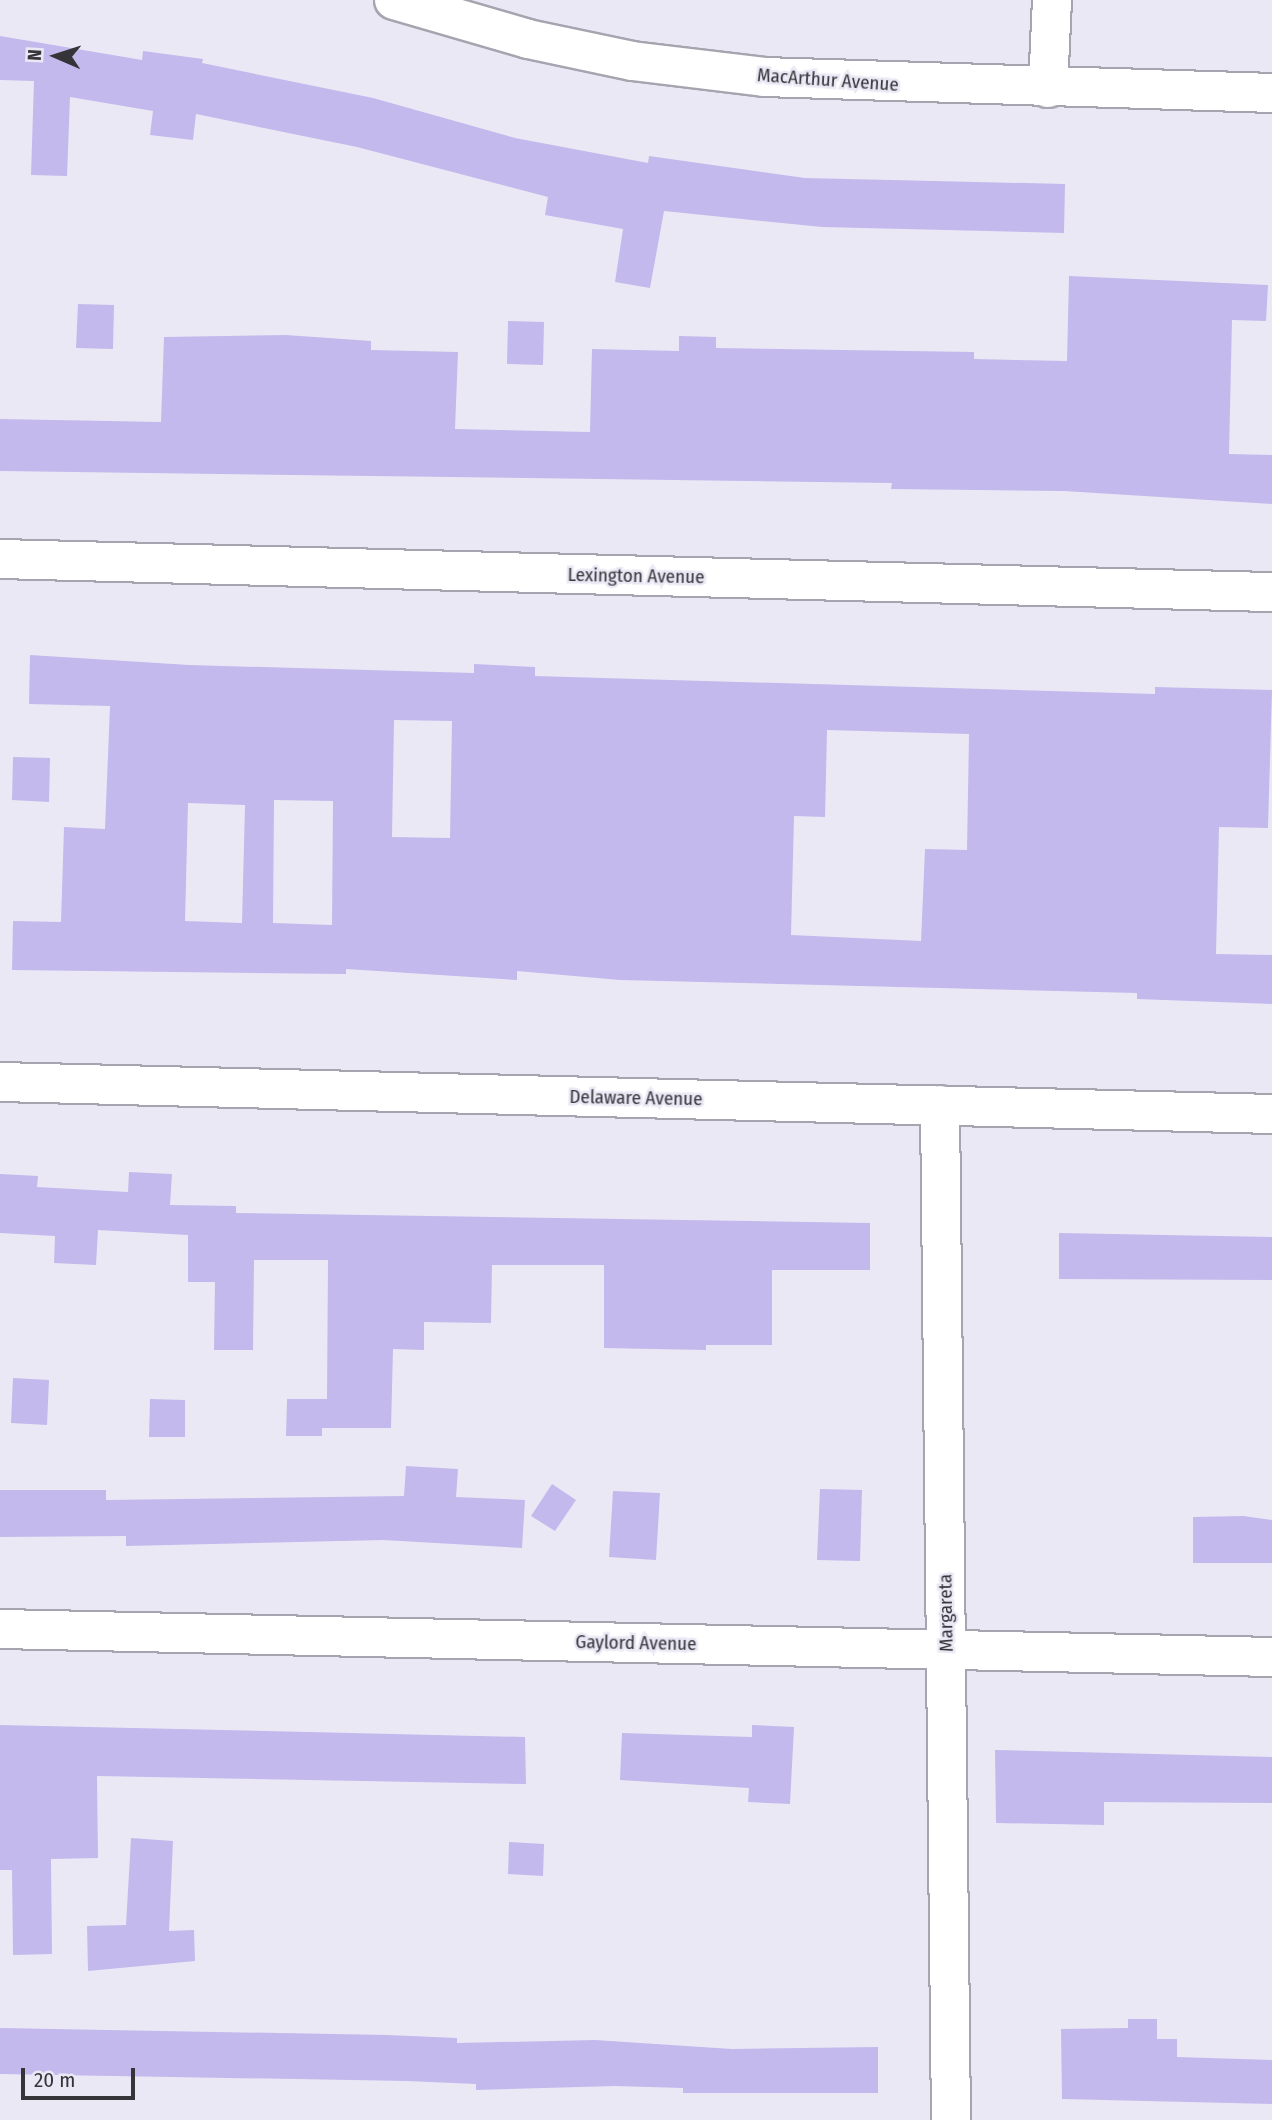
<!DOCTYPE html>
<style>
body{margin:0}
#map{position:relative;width:1272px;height:2120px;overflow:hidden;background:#ebe8f5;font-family:"Fira Sans Condensed",sans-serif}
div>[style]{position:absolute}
.building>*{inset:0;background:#c3b9ec}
.roads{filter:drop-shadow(2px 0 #a6a4af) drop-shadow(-2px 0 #a6a4af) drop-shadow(0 2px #a6a4af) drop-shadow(0 -2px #a6a4af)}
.minor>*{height:38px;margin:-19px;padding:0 19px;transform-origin:19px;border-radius:19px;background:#fff}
span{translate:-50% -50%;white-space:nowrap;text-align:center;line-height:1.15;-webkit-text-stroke:5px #ebe8f5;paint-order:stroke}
.street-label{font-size:19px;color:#353438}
.north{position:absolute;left:21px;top:21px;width:70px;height:70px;-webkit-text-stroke:5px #ebe8f5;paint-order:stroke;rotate:273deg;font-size:19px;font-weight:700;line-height:28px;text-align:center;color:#353438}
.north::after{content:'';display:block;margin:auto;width:24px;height:32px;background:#353438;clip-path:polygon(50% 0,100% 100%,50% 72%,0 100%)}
.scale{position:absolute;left:21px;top:2068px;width:114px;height:32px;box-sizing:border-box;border:4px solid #353438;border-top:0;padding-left:9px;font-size:21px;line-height:24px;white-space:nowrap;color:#353438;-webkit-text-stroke:5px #ebe8f5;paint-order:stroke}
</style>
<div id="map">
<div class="building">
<div style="clip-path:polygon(0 36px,142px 60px,143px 51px,203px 59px,202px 63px,373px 98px,515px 138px,648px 163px,649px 156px,805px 178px,1065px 184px,1064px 233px,822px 227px,664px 211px,650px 288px,615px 282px,623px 229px,545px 215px,548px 197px,357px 147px,196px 114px,193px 140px,150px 135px,153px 111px,70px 97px,67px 176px,31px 175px,34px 81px,0 80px)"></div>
<div style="clip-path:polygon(1069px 276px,1268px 285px,1266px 321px,1232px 320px,1229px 454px,1272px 455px,1272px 504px,1064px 491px,891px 489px,892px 483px,0 471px,0 419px,161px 422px,164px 337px,286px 335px,371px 341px,371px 350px,458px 352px,455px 429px,590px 432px,592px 349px,679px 351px,679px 336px,716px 337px,716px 348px,974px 352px,974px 359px,1067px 361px)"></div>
<div style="clip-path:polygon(78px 304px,114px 305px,113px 349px,76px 348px)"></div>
<div style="clip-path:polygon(508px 321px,544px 322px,543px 365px,507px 364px)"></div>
<div style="clip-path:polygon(evenodd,30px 655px,189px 665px,474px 673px,474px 664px,535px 667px,535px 676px,1155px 694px,1155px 687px,1272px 690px,1268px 828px,1219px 827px,1216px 954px,1272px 955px,1272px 1004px,1137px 999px,1137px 993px,620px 980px,517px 971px,517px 980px,346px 969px,346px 974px,12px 970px,13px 921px,61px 922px,64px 827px,105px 829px,110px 706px,29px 704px,30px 655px,394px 720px,452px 721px,450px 838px,392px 837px,394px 720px,30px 655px,827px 730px,969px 734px,967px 850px,925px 849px,921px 941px,791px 935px,794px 816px,825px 817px,827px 730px,30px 655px,274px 800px,333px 801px,332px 925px,273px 923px,274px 800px,30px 655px,188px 803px,245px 805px,242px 923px,185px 921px,188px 803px)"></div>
<div style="clip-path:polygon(13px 757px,50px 758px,49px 802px,12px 800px)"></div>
<div style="clip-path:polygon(129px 1172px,172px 1174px,170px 1205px,236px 1206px,236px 1213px,870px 1223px,870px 1270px,772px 1270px,772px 1345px,706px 1345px,706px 1350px,604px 1348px,604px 1265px,492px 1265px,491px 1323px,424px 1322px,424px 1350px,393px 1349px,391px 1428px,322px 1428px,322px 1436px,286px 1436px,287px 1399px,327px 1399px,328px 1260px,254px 1260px,253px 1350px,214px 1350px,215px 1282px,188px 1282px,188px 1235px,98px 1230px,96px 1265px,54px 1263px,55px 1236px,0 1233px,0 1174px,38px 1176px,37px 1187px,128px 1192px)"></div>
<div style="clip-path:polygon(1059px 1233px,1272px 1237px,1272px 1280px,1059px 1279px)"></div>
<div style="clip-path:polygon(13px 1378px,49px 1380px,47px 1425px,11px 1423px)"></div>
<div style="clip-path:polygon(150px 1399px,185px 1400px,185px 1437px,149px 1437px)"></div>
<div style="clip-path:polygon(406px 1466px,458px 1469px,456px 1497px,525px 1500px,522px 1548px,383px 1540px,126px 1546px,126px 1536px,0 1537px,0 1490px,106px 1490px,106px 1500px,404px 1496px)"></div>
<div style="clip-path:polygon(552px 1484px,576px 1500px,555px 1531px,531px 1516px)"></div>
<div style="clip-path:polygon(820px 1489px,862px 1490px,860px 1561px,817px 1560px)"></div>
<div style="clip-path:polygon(613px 1491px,660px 1493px,656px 1560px,609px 1557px)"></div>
<div style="clip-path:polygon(1243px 1516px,1272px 1520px,1272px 1563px,1193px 1563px,1193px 1517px)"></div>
<div style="clip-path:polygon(0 1725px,525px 1737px,526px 1784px,97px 1776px,98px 1858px,51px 1859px,52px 1954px,13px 1955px,12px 1870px,0 1870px)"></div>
<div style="clip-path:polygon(752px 1725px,794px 1727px,790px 1804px,748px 1802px,749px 1788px,620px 1780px,622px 1733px,752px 1737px)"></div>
<div style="clip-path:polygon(995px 1750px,1272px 1757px,1272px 1803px,1104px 1802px,1104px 1825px,996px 1823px)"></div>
<div style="clip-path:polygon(131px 1838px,173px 1841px,169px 1931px,194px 1930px,195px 1961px,88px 1971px,87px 1926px,126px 1925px)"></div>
<div style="clip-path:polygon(509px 1842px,544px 1844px,543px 1876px,508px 1874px)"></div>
<div style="clip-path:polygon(1128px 2019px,1157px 2019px,1157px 2039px,1177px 2039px,1177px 2057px,1272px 2060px,1272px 2104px,1062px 2099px,1061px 2029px,1128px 2028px)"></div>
<div style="clip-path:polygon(0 2028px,387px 2035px,457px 2038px,457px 2043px,595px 2040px,732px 2049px,878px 2047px,878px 2093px,683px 2093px,683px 2088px,615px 2086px,476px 2090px,476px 2084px,407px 2081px,0 2074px)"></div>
</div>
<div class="roads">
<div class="minor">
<div style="left:394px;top:0;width:140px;rotate:16.2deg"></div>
<div style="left:528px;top:39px;width:106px;rotate:11.9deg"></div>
<div style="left:632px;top:61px;width:133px;rotate:6.9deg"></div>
<div style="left:764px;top:77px;width:508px;rotate:1.8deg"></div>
<div style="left:1048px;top:88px;width:88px;rotate:-87.4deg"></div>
<div style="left:0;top:559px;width:1272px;rotate:1.49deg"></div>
<div style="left:0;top:1082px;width:1272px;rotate:1.44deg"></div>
<div style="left:940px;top:1105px;width:1015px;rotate:89.38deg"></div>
<div style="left:0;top:1629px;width:1272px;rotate:1.26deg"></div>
</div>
</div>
<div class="street-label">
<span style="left:828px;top:80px;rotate:4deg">MacArthur Avenue</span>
<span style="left:636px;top:576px;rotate:1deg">Lexington Avenue</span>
<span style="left:636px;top:1098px;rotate:1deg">Delaware Avenue</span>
<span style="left:946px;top:1613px;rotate:-91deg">Margareta</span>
<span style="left:636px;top:1643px;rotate:1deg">Gaylord Avenue</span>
</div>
<div class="north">N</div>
<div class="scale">20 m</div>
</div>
